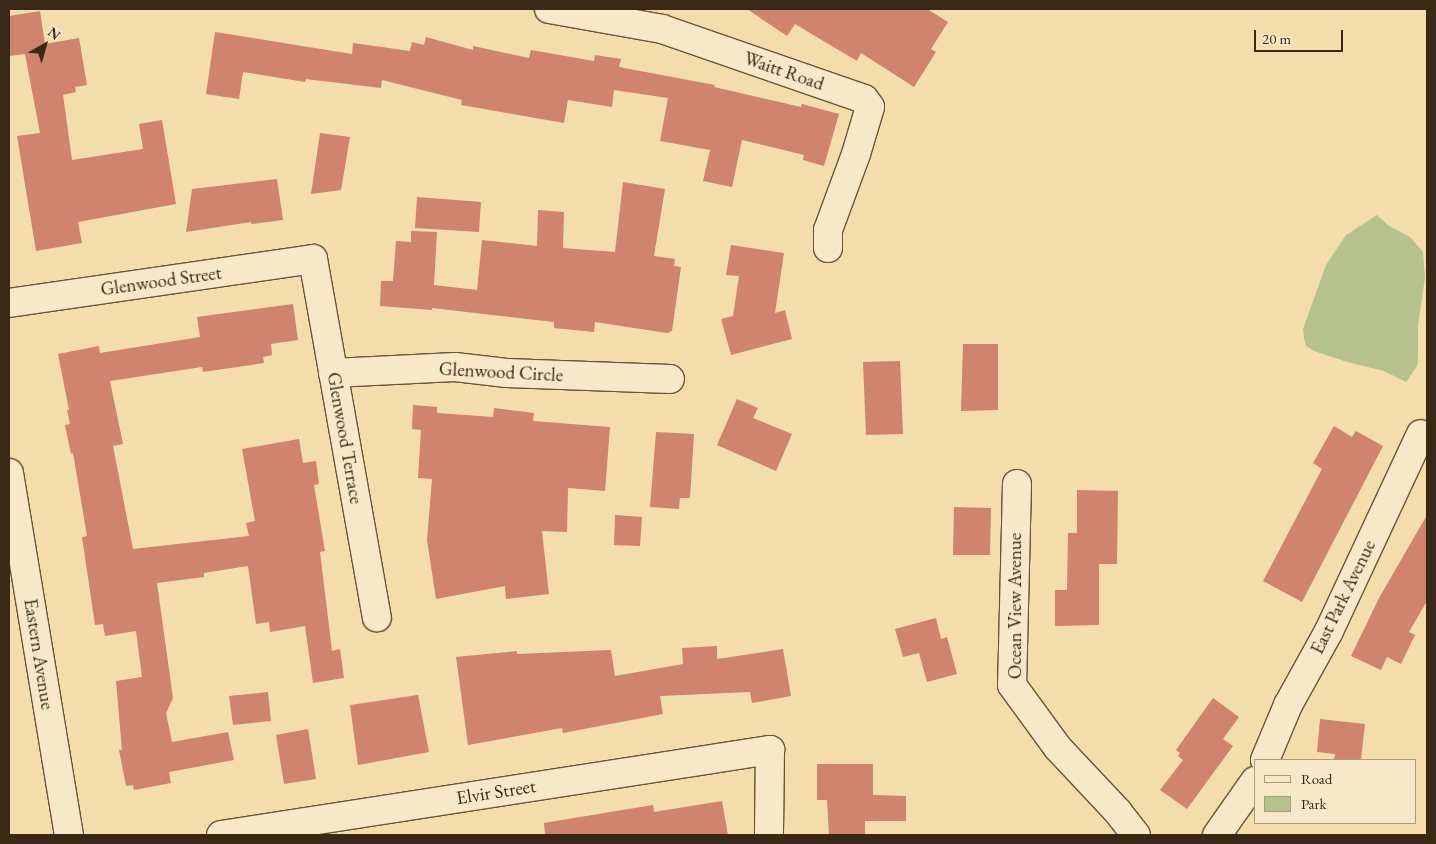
<!DOCTYPE html>
<style>
body{margin:0}
#map{position:relative;width:1436px;height:844px;overflow:hidden;background:#f2ddab;font-family:"EB Garamond",serif}
div>[style]{position:absolute}
.green>*{inset:0;background:#b6c28c}
.building>*{inset:0;background:#d0836e}
.roads{filter:drop-shadow(1px 0 #67563a) drop-shadow(-1px 0 #67563a) drop-shadow(0 1px #67563a) drop-shadow(0 -1px #67563a)}
.minor>*{height:28px;margin:-14px;padding:0 14px;transform-origin:14px;border-radius:14px;background:#f7e9c8}
.secondary>*{height:28px;margin:-14px;padding:0 14px;transform-origin:14px;border-radius:14px;background:#f7e9c8}
span{translate:-50% -50%;white-space:nowrap;text-align:center;line-height:1.15;-webkit-text-stroke:4.5px #f7e9c8;paint-order:stroke}
.street-label{font-size:19px;color:#392914}
.frame{position:absolute;inset:0;border:10px solid #392914;pointer-events:none}
.legend{position:absolute;left:1254px;top:759px;width:162px;height:65px;box-sizing:border-box;background:#f7e9c8;border:1px solid #ab9c80;margin:0;padding:6px 9px;list-style:none;font-size:15px;color:#392914}
.legend li{display:flex;align-items:center;gap:10px;height:25px}
.legend b{width:25px;border:1px solid #ab9c80}
.north{position:absolute;left:20px;top:20px;width:50px;height:50px;-webkit-text-stroke:4px #f7e9c8;paint-order:stroke;rotate:38deg;font-size:14px;font-weight:700;line-height:20px;text-align:center;color:#392914}
.north::after{content:'';display:block;margin:auto;width:18px;height:22px;background:#392914;clip-path:polygon(50% 0,100% 100%,50% 72%,0 100%)}
.scale{position:absolute;left:1254px;top:30px;width:89px;height:22px;box-sizing:border-box;border:2px solid #392914;border-top:0;padding-left:6px;font-size:15px;line-height:18px;white-space:nowrap;color:#392914;-webkit-text-stroke:4px #f7e9c8;paint-order:stroke}
</style>
<div id="map">
<div class="green">
<div style="clip-path:polygon(1377px 215px,1389px 226px,1410px 237px,1423px 252px,1425px 278px,1418px 325px,1418px 356px,1417px 366px,1406px 382px,1384px 371px,1347px 362px,1314px 351px,1306px 346px,1304px 338px,1303px 329px,1326px 265px,1346px 235px)"></div>
</div>
<div class="building">
<div style="clip-path:polygon(747px 9px,927px 9px,948px 22px,931px 49px,936px 52px,914px 87px,861px 53px,857px 61px,795px 24px,787px 36px)"></div>
<div style="clip-path:polygon(40px 11px,45px 44px,79px 38px,87px 85px,75px 87px,76px 92px,63px 95px,72px 160px,143px 149px,139px 124px,162px 120px,176px 204px,78px 222px,82px 243px,36px 251px,17px 136px,40px 133px,25px 54px,9px 56px,9px 16px)"></div>
<div style="clip-path:polygon(215px 32px,352px 54px,353px 43px,410px 51px,412px 42px,424px 45px,426px 37px,473px 50px,473px 46px,529px 58px,531px 50px,594px 61px,595px 55px,621px 59px,619px 67px,715px 85px,714px 87px,801px 107px,802px 104px,839px 114px,824px 166px,803px 160px,804px 155px,742px 140px,732px 187px,703px 181px,710px 150px,660px 141px,668px 98px,614px 90px,612px 107px,568px 100px,564px 123px,461px 105px,462px 100px,382px 80px,381px 88px,306px 79px,305px 82px,243px 72px,239px 99px,206px 94px)"></div>
<div style="clip-path:polygon(320px 133px,350px 137px,341px 190px,311px 194px)"></div>
<div style="clip-path:polygon(277px 179px,283px 220px,251px 224px,251px 222px,186px 232px,192px 189px)"></div>
<div style="clip-path:polygon(623px 182px,665px 189px,654px 256px,675px 259px,674px 266px,681px 267px,672px 331px,667px 333px,595px 322px,594px 332px,554px 328px,554px 322px,432px 308px,432px 310px,380px 306px,381px 281px,393px 281px,396px 241px,411px 242px,411px 231px,437px 232px,434px 285px,477px 290px,482px 240px,537px 246px,538px 210px,564px 212px,563px 248px,615px 252px)"></div>
<div style="clip-path:polygon(417px 197px,481px 202px,479px 232px,415px 228px)"></div>
<div style="clip-path:polygon(731px 245px,784px 253px,775px 313px,785px 310px,792px 339px,731px 355px,721px 319px,733px 316px,739px 276px,726px 275px)"></div>
<div style="clip-path:polygon(293px 304px,298px 340px,271px 344px,272px 355px,263px 357px,264px 363px,203px 372px,202px 367px,110px 381px,123px 444px,113px 446px,133px 549px,249px 536px,246px 523px,255px 521px,242px 449px,299px 439px,303px 463px,316px 461px,319px 484px,314px 485px,325px 551px,320px 552px,332px 651px,340px 649px,344px 678px,313px 683px,305px 626px,270px 632px,269px 622px,256px 624px,248px 566px,204px 573px,204px 577px,157px 583px,173px 698px,166px 713px,172px 742px,228px 732px,234px 760px,169px 772px,171px 783px,134px 790px,133px 785px,126px 786px,119px 750px,122px 750px,116px 681px,142px 677px,136px 631px,105px 636px,103px 624px,95px 625px,82px 537px,87px 536px,73px 453px,71px 454px,65px 425px,70px 424px,67px 410px,69px 410px,58px 354px,99px 346px,100px 353px,200px 337px,197px 317px)"></div>
<div style="clip-path:polygon(963px 344px,998px 344px,998px 410px,961px 411px)"></div>
<div style="clip-path:polygon(900px 361px,903px 434px,866px 435px,863px 362px)"></div>
<div style="clip-path:polygon(737px 399px,758px 408px,753px 418px,792px 434px,776px 471px,717px 445px)"></div>
<div style="clip-path:polygon(413px 405px,437px 407px,437px 413px,493px 417px,494px 408px,534px 413px,533px 421px,610px 427px,605px 491px,568px 488px,567px 532px,542px 531px,549px 594px,506px 599px,505px 586px,436px 599px,427px 540px,432px 479px,418px 478px,421px 430px,412px 429px)"></div>
<div style="clip-path:polygon(1334px 426px,1352px 437px,1356px 431px,1383px 446px,1302px 602px,1263px 581px,1322px 469px,1313px 463px)"></div>
<div style="clip-path:polygon(656px 432px,694px 434px,690px 498px,680px 498px,679px 509px,650px 507px)"></div>
<div style="clip-path:polygon(1077px 490px,1118px 491px,1117px 564px,1099px 564px,1099px 625px,1055px 626px,1055px 590px,1067px 590px,1068px 533px,1077px 533px)"></div>
<div style="clip-path:polygon(954px 507px,991px 508px,990px 555px,953px 555px)"></div>
<div style="clip-path:polygon(615px 515px,642px 517px,640px 546px,614px 545px)"></div>
<div style="clip-path:polygon(1427px 515px,1427px 601px,1409px 632px,1415px 635px,1401px 664px,1387px 657px,1381px 670px,1351px 656px,1379px 598px)"></div>
<div style="clip-path:polygon(936px 618px,941px 639px,947px 637px,957px 674px,927px 682px,919px 653px,903px 657px,895px 629px)"></div>
<div style="clip-path:polygon(717px 646px,717px 659px,783px 649px,791px 696px,752px 703px,750px 692px,660px 696px,663px 714px,563px 733px,562px 728px,468px 745px,456px 657px,517px 651px,517px 654px,611px 650px,615px 676px,683px 664px,682px 648px)"></div>
<div style="clip-path:polygon(268px 692px,271px 721px,233px 725px,229px 696px)"></div>
<div style="clip-path:polygon(418px 695px,429px 752px,358px 765px,350px 705px)"></div>
<div style="clip-path:polygon(1213px 698px,1239px 717px,1223px 739px,1233px 746px,1187px 809px,1160px 790px,1183px 760px,1178px 756px,1180px 753px,1176px 750px)"></div>
<div style="clip-path:polygon(1320px 719px,1365px 724px,1361px 760px,1334px 760px,1335px 754px,1317px 752px)"></div>
<div style="clip-path:polygon(308px 729px,316px 779px,284px 784px,276px 735px)"></div>
<div style="clip-path:polygon(817px 764px,873px 764px,873px 795px,906px 796px,906px 821px,865px 821px,865px 835px,829px 835px,827px 800px,817px 800px)"></div>
<div style="clip-path:polygon(722px 801px,728px 835px,545px 835px,544px 823px,653px 805px,654px 812px)"></div>
</div>
<div class="roads">
<div class="minor">
<div style="left:549px;top:9px;width:115px;rotate:10deg"></div>
<div style="left:662px;top:29px;width:214px;rotate:19.1deg"></div>
<div style="left:864px;top:99px;width:10px;rotate:53deg"></div>
<div style="left:870px;top:107px;width:49px;rotate:106.6deg"></div>
<div style="left:856px;top:154px;width:81px;rotate:110.2deg"></div>
<div style="left:828px;top:230px;width:18px;rotate:90deg"></div>
<div style="left:9px;top:303px;width:307px;rotate:-8.2deg"></div>
<div style="left:313px;top:259px;width:364px;rotate:79.9deg"></div>
<div style="left:333px;top:373px;width:122px;rotate:-2.8deg"></div>
<div style="left:455px;top:367px;width:52px;rotate:6.6deg"></div>
<div style="left:507px;top:373px;width:163px;rotate:2.1deg"></div>
<div style="left:1017px;top:484px;width:201px;rotate:91.4deg"></div>
<div style="left:1012px;top:685px;width:78px;rotate:53.9deg"></div>
<div style="left:1058px;top:748px;width:88px;rotate:46.8deg"></div>
<div style="left:1118px;top:812px;width:29px;rotate:52deg"></div>
<div style="left:1265px;top:760px;width:60px;rotate:-67.3deg"></div>
<div style="left:1288px;top:705px;width:85px;rotate:-61deg"></div>
<div style="left:1329px;top:631px;width:217px;rotate:-65deg"></div>
<div style="left:221px;top:835px;width:556px;rotate:-8.8deg"></div>
<div style="left:770px;top:750px;width:85px;rotate:90.7deg"></div>
<div style="left:1217px;top:835px;width:66px;rotate:-54.9deg"></div>
</div>
<div class="secondary">
<div style="left:9px;top:473px;width:367px;rotate:80.6deg"></div>
</div>
</div>
<div class="street-label">
<span style="left:784px;top:71px;rotate:19deg">Waitt Road</span>
<span style="left:161px;top:281px;rotate:-8deg">Glenwood Street</span>
<span style="left:501px;top:372px;rotate:3deg">Glenwood Circle</span>
<span style="left:345px;top:438px;rotate:80deg">Glenwood Terrace</span>
<span style="left:1343px;top:597px;rotate:-64deg">East Park Avenue</span>
<span style="left:1015px;top:606px;rotate:-90deg">Ocean View Avenue</span>
<span style="left:39px;top:654px;rotate:81deg">Eastern Avenue</span>
<span style="left:496px;top:792px;rotate:-9deg">Elvir Street</span>
</div>
<div class="frame"></div>
<ul class="legend">
<li><b style="height:6px;background:#f7e9c8"></b>Road</li>
<li><b style="height:14px;background:#b6c28c"></b>Park</li>
</ul>
<div class="north">N</div>
<div class="scale">20 m</div>
</div>
